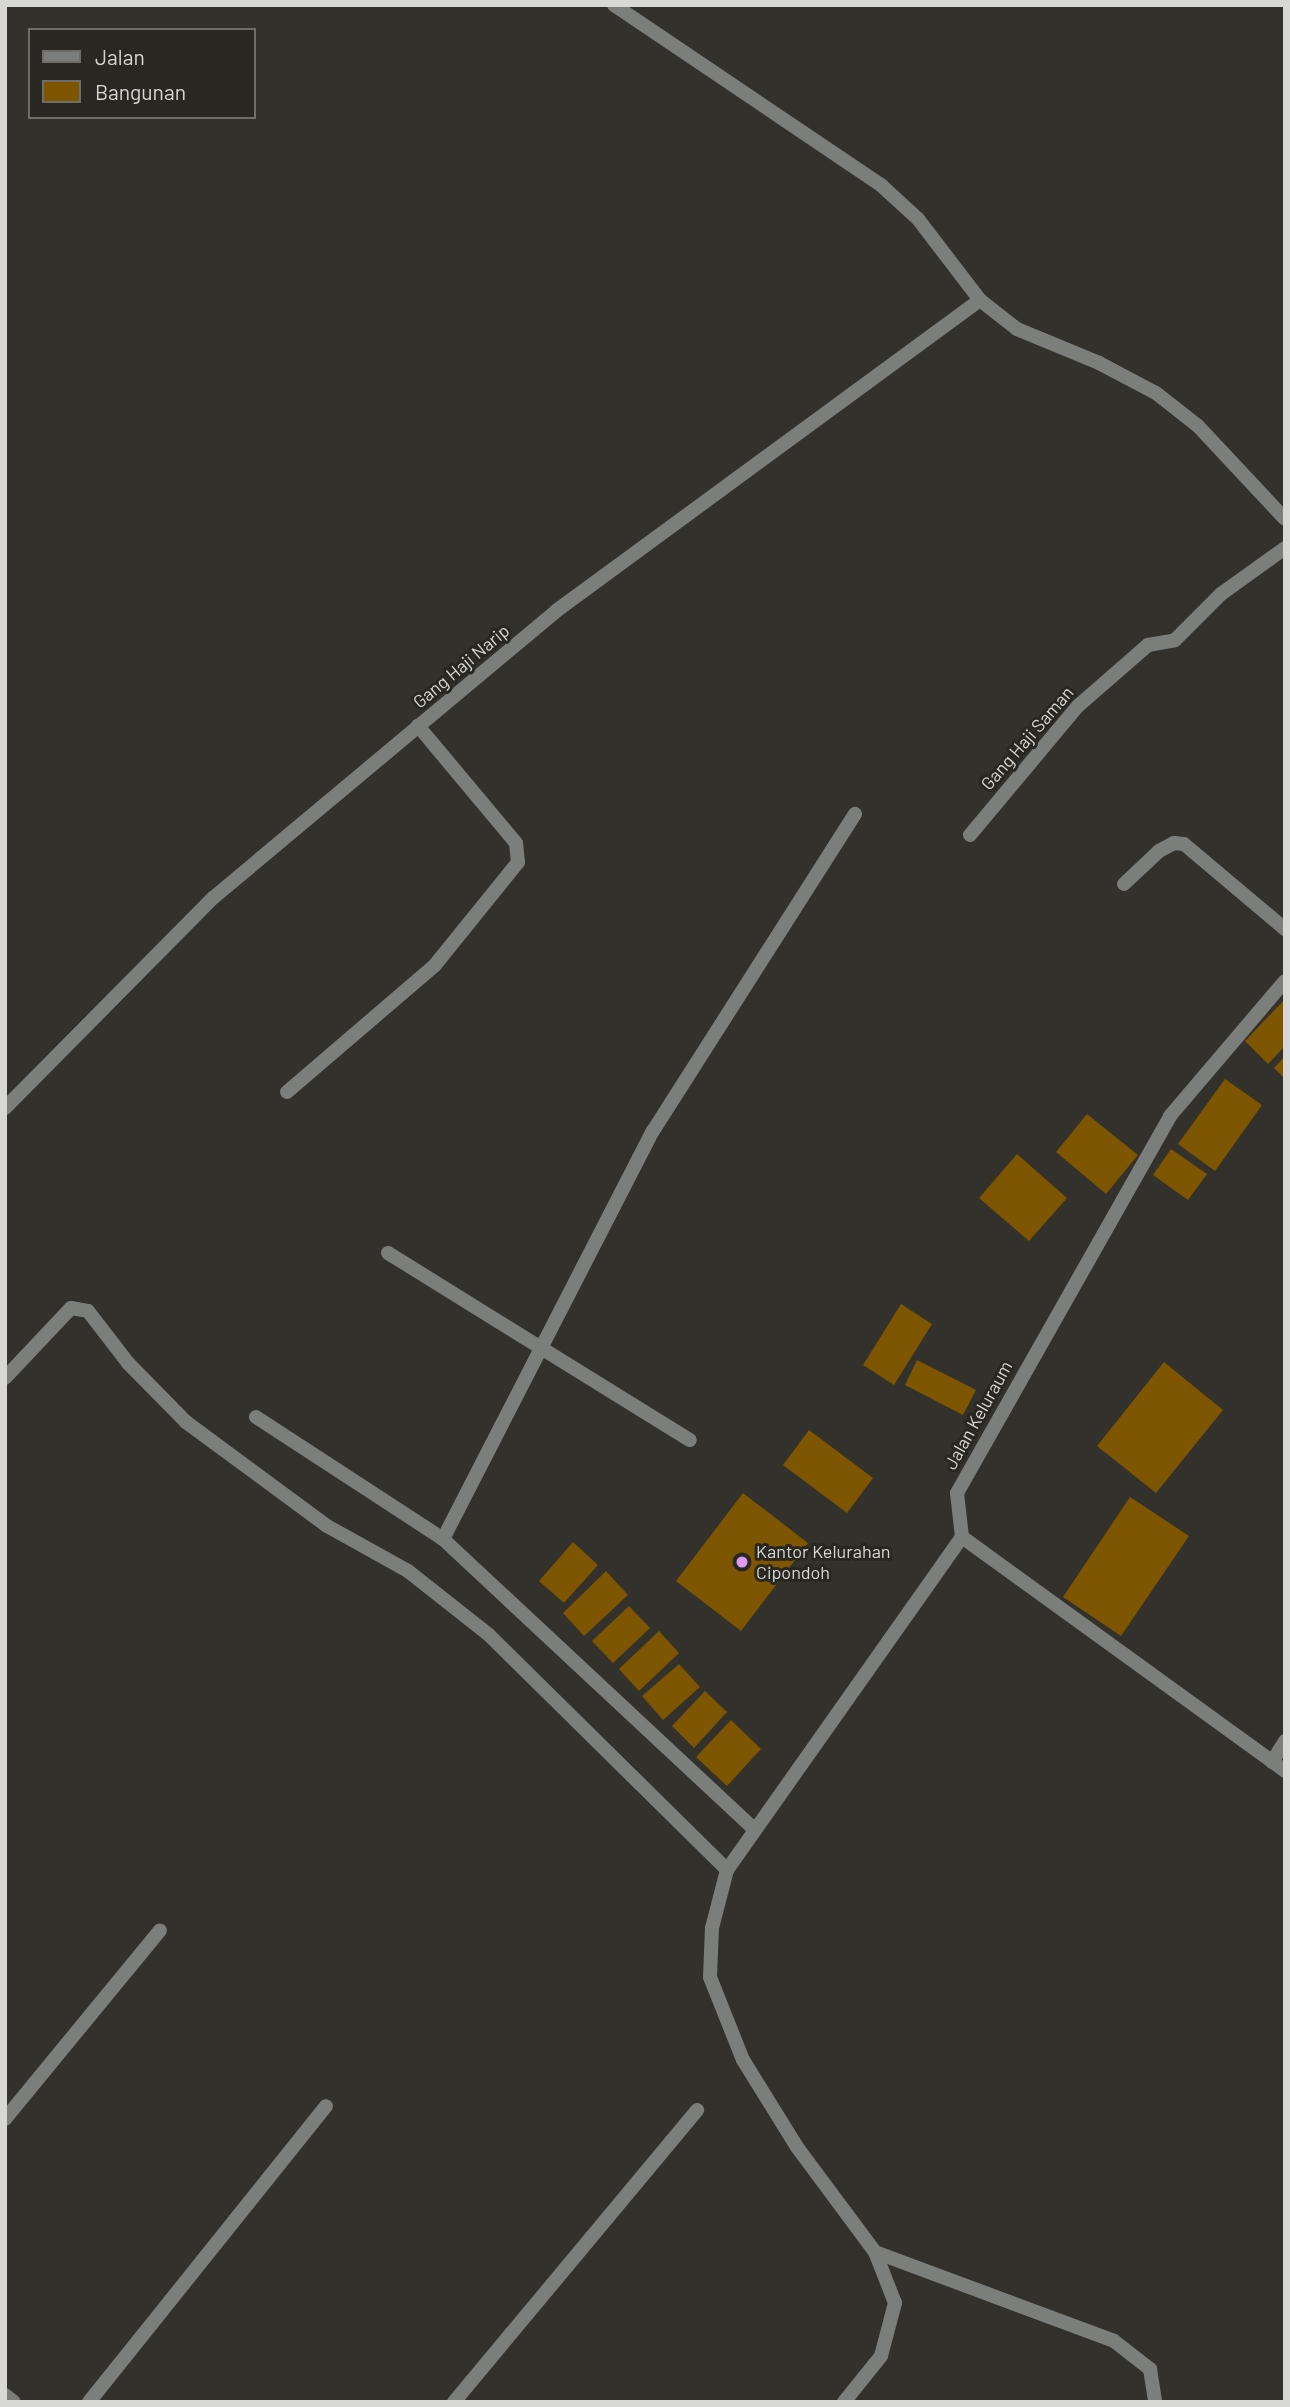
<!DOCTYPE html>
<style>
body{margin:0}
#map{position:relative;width:1290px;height:2407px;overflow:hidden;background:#32312b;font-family:Barlow,sans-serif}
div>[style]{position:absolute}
.building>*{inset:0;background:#7e5500}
.minor>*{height:14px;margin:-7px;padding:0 7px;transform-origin:7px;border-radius:7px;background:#7c7e7b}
.dots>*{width:19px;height:19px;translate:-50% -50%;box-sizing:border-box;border:4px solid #282721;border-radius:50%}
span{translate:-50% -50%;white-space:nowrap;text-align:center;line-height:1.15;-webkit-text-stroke:6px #282721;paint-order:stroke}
.street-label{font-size:18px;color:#d7d7d3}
.poi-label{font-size:18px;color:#d7d7d3}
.left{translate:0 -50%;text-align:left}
.frame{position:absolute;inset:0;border:7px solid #d7d7d3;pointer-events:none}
.legend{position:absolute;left:28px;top:28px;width:228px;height:91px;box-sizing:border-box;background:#282721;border:2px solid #6e6d68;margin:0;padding:9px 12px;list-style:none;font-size:21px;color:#d7d7d3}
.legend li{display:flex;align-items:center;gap:14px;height:35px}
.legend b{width:35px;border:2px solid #6e6d68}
</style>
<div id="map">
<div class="building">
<div style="clip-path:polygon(1285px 999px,1285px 1046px,1268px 1064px,1245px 1041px)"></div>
<div style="clip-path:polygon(1285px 1056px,1285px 1079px,1274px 1068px)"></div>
<div style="clip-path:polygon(1225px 1079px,1262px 1105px,1215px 1171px,1178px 1144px)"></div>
<div style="clip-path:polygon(1087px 1114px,1138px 1155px,1106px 1194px,1056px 1152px)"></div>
<div style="clip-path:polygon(1171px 1149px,1207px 1174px,1188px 1200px,1153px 1175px)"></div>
<div style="clip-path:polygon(1017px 1154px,1067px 1198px,1029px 1241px,979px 1198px)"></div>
<div style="clip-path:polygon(901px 1304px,932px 1324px,894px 1385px,863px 1365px)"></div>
<div style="clip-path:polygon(917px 1360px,976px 1390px,963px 1415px,905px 1385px)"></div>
<div style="clip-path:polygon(1164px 1362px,1223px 1410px,1156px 1493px,1097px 1446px)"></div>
<div style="clip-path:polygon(809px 1430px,873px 1478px,847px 1513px,783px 1465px)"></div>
<div style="clip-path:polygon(743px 1493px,808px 1543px,741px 1631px,676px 1581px)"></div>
<div style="clip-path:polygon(1130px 1497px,1189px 1536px,1121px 1636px,1063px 1597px)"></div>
<div style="clip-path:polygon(573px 1542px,598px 1565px,564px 1603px,539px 1581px)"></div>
<div style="clip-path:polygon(606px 1571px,628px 1595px,584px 1636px,563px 1613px)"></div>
<div style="clip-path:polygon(629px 1606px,650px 1628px,613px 1663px,592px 1641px)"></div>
<div style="clip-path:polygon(659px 1631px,679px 1653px,639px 1691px,619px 1669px)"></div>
<div style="clip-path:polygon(679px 1664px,700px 1687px,663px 1720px,642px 1696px)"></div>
<div style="clip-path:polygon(705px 1691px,727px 1712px,694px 1748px,672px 1726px)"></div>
<div style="clip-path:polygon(731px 1720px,761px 1749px,727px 1786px,696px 1757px)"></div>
</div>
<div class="minor">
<div style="left:614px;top:5px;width:323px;rotate:34deg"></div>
<div style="left:882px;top:186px;width:49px;rotate:42.5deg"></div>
<div style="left:918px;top:219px;width:102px;rotate:52.6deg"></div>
<div style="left:980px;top:300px;width:47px;rotate:38.1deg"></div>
<div style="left:1017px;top:329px;width:89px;rotate:22.5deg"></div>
<div style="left:1099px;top:363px;width:64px;rotate:27.8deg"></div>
<div style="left:1156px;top:393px;width:53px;rotate:38.2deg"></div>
<div style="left:1198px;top:426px;width:127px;rotate:46.9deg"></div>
<div style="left:970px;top:835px;width:168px;rotate:-50.1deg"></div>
<div style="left:1078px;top:706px;width:93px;rotate:-41.1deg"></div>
<div style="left:1148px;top:645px;width:27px;rotate:-10deg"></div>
<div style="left:1175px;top:640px;width:65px;rotate:-45deg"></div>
<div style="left:1221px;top:594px;width:79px;rotate:-35.7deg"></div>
<div style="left:1124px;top:884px;width:48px;rotate:-43.3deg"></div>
<div style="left:1159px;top:851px;width:17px;rotate:-28deg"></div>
<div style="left:1174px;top:843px;width:10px;rotate:6deg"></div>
<div style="left:1184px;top:844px;width:132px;rotate:40.1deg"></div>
<div style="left:287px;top:1092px;width:195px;rotate:-40.6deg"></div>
<div style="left:435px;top:965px;width:132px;rotate:-51.1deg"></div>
<div style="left:518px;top:862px;width:19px;rotate:-96deg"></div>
<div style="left:516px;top:843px;width:153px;rotate:-129.9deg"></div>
<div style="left:5px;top:1108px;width:296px;rotate:-45.3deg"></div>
<div style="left:213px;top:898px;width:447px;rotate:-39.9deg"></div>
<div style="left:556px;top:611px;width:526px;rotate:-36.26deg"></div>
<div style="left:388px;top:1253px;width:355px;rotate:31.8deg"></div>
<div style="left:5px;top:1378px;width:96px;rotate:-46.7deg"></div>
<div style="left:71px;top:1308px;width:17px;rotate:10deg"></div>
<div style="left:88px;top:1311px;width:66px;rotate:52.4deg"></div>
<div style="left:128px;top:1363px;width:83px;rotate:45.5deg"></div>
<div style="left:186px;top:1422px;width:175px;rotate:36.4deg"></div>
<div style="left:327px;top:1526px;width:93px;rotate:29.1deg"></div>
<div style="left:408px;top:1571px;width:103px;rotate:38.3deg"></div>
<div style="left:489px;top:1635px;width:334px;rotate:44.6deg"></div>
<div style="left:256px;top:1417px;width:223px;rotate:33.1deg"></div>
<div style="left:443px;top:1539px;width:424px;rotate:43deg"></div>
<div style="left:962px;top:1537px;width:399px;rotate:35.9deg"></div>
<div style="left:443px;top:1539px;width:459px;rotate:-62.8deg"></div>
<div style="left:653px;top:1131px;width:376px;rotate:-57.5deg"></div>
<div style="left:1272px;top:1762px;width:25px;rotate:-58deg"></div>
<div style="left:5px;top:2119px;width:244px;rotate:-50.6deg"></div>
<div style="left:875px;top:2252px;width:255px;rotate:20.4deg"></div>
<div style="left:1114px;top:2341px;width:46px;rotate:37.9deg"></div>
<div style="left:1150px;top:2369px;width:33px;rotate:81deg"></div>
<div style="left:5px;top:2395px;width:11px;rotate:38deg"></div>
<div style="left:89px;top:2402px;width:379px;rotate:-51.3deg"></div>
<div style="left:454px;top:2402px;width:380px;rotate:-50.2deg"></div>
<div style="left:844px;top:2402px;width:59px;rotate:-51.2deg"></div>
<div style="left:881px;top:2356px;width:55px;rotate:-75.2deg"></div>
<div style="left:895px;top:2303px;width:55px;rotate:-111.4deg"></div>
<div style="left:875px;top:2252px;width:131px;rotate:-126.6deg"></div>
<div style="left:797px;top:2147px;width:102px;rotate:-121.8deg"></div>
<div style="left:743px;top:2060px;width:89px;rotate:-111.7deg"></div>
<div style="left:710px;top:1977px;width:49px;rotate:-87.7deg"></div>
<div style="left:712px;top:1928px;width:60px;rotate:-75.5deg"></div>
<div style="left:727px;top:1870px;width:408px;rotate:-54.8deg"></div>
<div style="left:962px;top:1537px;width:44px;rotate:-96.5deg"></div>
<div style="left:957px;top:1493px;width:433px;rotate:-60.5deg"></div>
<div style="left:1170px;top:1116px;width:177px;rotate:-49.6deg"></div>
</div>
<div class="dots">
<div style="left:742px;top:1562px;background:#dd99f3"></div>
</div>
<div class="street-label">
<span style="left:461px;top:666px;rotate:-40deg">Gang Haji Narip</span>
<span style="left:1027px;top:738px;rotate:-49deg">Gang Haji Saman</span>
<span style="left:978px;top:1415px;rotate:-61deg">Jalan Keluraum</span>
</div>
<div class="poi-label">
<span class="left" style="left:756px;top:1562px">Kantor Kelurahan<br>Cipondoh</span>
</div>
<div class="frame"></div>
<ul class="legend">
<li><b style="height:9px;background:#7c7e7b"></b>Jalan</li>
<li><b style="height:19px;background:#7e5500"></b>Bangunan</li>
</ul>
</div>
